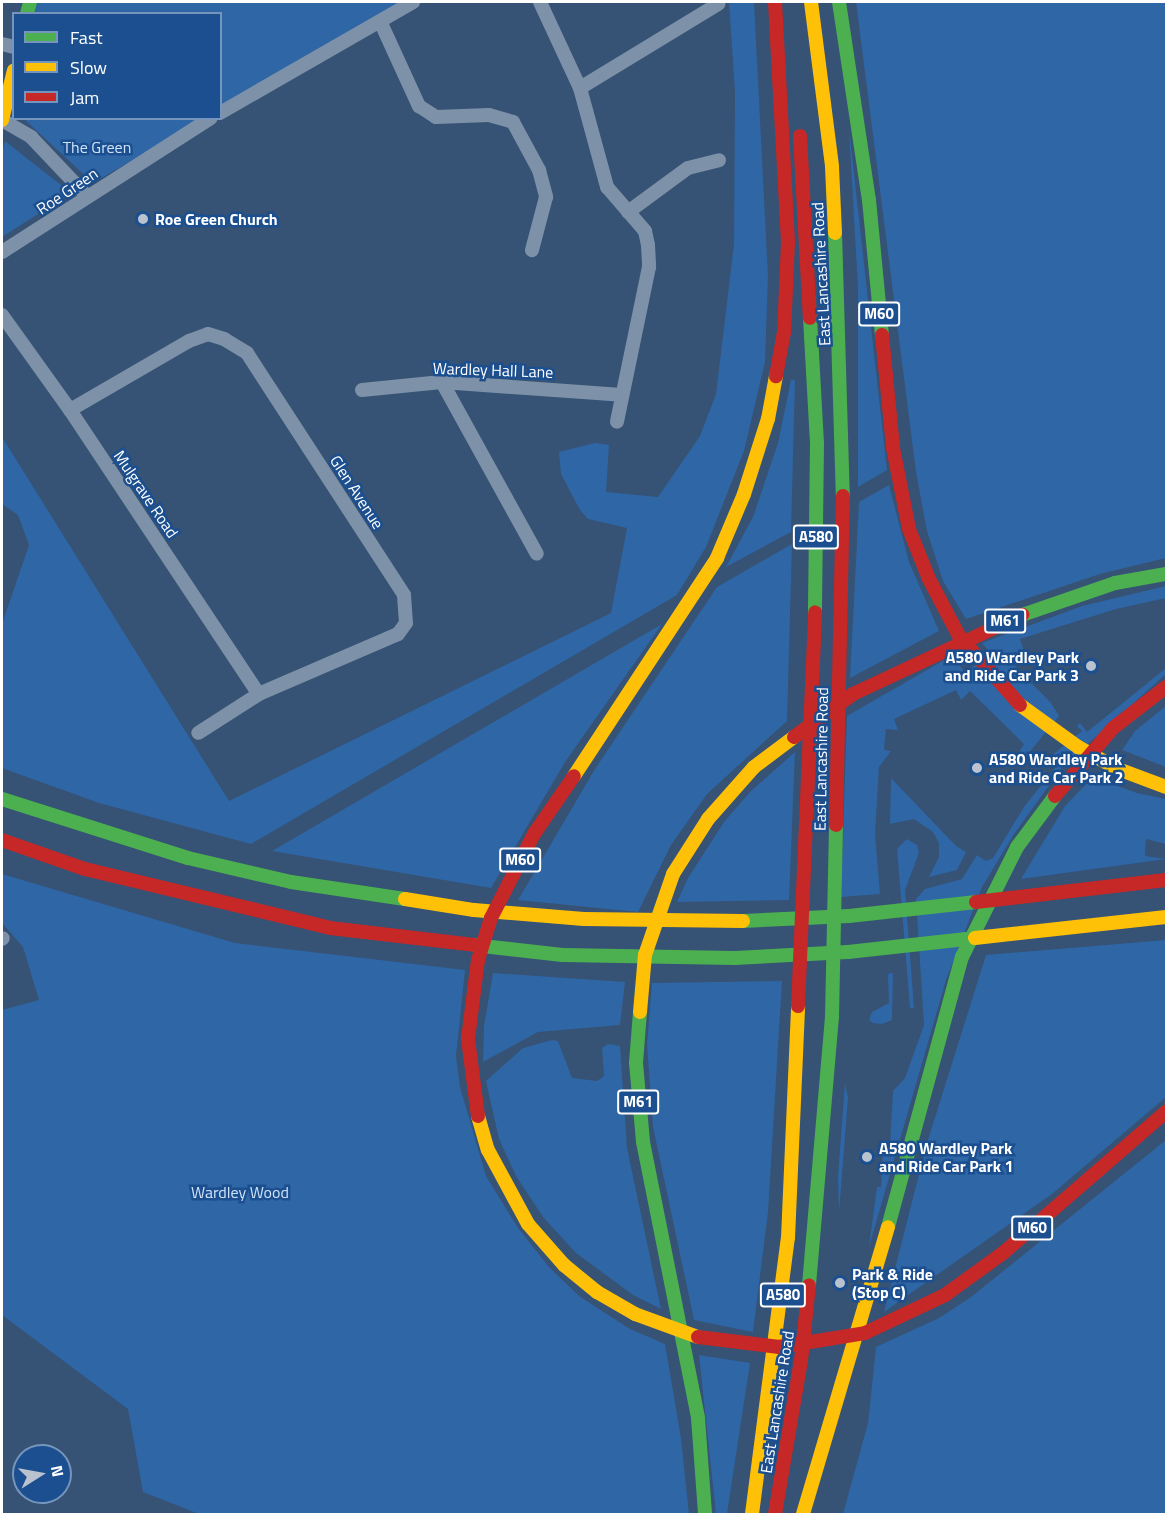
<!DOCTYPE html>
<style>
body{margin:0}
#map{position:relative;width:1168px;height:1516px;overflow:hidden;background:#365274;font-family:"Titillium Web",sans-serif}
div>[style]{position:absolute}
.green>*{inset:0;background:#2f66a5}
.street>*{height:14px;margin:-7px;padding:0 7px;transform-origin:7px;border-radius:7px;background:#7d92a8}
.fast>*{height:14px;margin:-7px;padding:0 7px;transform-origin:7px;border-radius:7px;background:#4caf50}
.slow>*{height:14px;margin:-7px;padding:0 7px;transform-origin:7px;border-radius:7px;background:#ffc107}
.jam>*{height:14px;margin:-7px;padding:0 7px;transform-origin:7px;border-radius:7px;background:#c62828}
.dots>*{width:16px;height:16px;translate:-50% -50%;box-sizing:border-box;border:3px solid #1b4f8f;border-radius:50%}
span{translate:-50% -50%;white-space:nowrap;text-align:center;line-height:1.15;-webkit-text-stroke:5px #1b4f8f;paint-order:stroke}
.shield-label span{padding:2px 4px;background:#1b4f8f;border:2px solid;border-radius:4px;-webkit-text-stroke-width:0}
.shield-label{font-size:15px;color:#fff;font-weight:700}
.park-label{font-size:16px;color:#cfe3fa}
.street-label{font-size:16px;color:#fff}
.poi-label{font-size:16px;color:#fff;font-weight:700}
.left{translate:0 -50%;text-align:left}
.right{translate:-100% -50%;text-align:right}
.frame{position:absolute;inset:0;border:3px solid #fff;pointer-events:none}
.legend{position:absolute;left:12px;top:12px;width:210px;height:108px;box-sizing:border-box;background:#1b4f8f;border:2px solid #7695bc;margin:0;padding:8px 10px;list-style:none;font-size:18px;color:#fff}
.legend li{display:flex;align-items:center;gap:12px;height:30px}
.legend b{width:30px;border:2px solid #7695bc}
.north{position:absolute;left:12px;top:1444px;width:60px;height:60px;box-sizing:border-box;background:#1b4f8f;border:2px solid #7695bc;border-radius:50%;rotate:79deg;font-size:16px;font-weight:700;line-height:24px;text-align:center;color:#fff}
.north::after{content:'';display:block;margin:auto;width:21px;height:27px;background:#b9c2ce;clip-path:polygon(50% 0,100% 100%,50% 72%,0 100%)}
</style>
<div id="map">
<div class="green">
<div style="clip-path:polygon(37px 2px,403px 2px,221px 108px,220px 14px,35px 14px)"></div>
<div style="clip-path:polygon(729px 2px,754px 2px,768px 276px,765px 362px,744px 451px,706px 547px,677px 595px,251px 844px,99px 803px,2px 768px,2px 624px,29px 545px,18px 515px,2px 504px,2px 437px,229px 801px,611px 613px,627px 528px,588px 519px,580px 510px,561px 474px,559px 452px,595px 443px,609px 445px,606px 492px,658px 497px,700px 436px,716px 394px,734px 244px,735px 92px)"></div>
<div style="clip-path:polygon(856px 2px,1166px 2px,1166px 558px,1100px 574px,966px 619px,943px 581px,927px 531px,916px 472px)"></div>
<div style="clip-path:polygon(24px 119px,203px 119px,93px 183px)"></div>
<div style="clip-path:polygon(849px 129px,887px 470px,858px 487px,858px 288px)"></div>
<div style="clip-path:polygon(5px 141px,71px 193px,2px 237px,2px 152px)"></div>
<div style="clip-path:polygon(791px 380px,795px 380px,791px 532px,726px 567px,753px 517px,778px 443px)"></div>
<div style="clip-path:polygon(889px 485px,909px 562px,939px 631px,850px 678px,859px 502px)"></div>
<div style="clip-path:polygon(792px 544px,787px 721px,707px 794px,671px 845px,638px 912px,518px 900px,595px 769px,717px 587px)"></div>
<div style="clip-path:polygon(1166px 586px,1166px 598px,1116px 609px,1020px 639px,1025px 654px,1014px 665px,1051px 703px,1059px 716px,1028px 754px,1018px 754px,1024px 744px,970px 691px,961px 700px,956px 690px,894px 719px,898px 730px,886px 729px,884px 750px,891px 751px,879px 767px,875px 834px,880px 894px,841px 897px,847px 716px,953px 655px,964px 672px,992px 655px,982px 643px,1082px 606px)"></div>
<div style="clip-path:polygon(662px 624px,565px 762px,491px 888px,272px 851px)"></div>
<div style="clip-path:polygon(1166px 668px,1166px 674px,1063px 766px,1014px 834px,982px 887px,946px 980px,869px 1247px,877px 1187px,881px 1187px,883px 1145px,890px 1145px,893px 1091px,905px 1078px,924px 1025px,916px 899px,925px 889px,962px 879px,977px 855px,986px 861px,993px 858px,1024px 807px,1059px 763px,1051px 756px,1082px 731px,1077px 726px,1080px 723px,1087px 732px)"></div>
<div style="clip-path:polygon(1166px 706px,1166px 767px,1122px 750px,1135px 731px)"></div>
<div style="clip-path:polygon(795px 752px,789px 900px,677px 902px,688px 878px,724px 822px,750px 792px)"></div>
<div style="clip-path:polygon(1093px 777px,1137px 793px,1166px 799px,1166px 844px,1146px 839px,1145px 856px,1166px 859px,1021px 879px,1065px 806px)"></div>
<div style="clip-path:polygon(891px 778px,956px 846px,966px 852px,957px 870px,929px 877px,939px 857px,939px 843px,933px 832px,914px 819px,890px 824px)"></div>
<div style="clip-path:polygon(907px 839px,917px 845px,919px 853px,905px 890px,914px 1008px,910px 1008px,897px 849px)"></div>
<div style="clip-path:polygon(2px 874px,235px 943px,465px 970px,456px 1056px,460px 1087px,486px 1176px,518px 1228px,549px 1267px,579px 1296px,630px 1329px,665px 1344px,681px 1438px,689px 1514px,199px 1514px,143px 1492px,128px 1409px,2px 1315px,2px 1010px,39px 1000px,23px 947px,2px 923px)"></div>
<div style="clip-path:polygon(1166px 940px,1166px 1097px,1052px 1194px,884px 1312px,927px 1143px,986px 955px)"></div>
<div style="clip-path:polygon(493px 973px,625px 982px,620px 1025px,538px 1032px,483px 1062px,484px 1026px)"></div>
<div style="clip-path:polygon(893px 973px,892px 1020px,882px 1024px,873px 1023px,869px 1020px,872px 1012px,889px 1003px,888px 974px)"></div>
<div style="clip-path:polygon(782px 981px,768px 1212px,753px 1332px,694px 1320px,653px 1127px,647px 1044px,652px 983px)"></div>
<div style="clip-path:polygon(552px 1040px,558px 1041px,572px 1078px,597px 1081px,604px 1076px,602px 1048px,608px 1044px,620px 1046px,627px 1148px,661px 1309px,633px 1295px,576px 1253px,543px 1217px,516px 1176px,499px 1139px,486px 1081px,523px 1048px)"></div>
<div style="clip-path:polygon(845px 1083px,848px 1098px,839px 1213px,838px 1176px)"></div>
<div style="clip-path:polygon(1166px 1140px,1166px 1514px,843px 1514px,868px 1423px,876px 1347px,939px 1318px,971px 1297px)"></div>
<div style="clip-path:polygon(699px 1355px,750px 1363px,727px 1514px,716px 1514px)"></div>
</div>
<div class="street">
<div style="left:540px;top:2px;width:95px;rotate:65.1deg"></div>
<div style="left:580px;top:88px;width:103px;rotate:74.7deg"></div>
<div style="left:607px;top:187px;width:58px;rotate:49.2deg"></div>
<div style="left:645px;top:231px;width:14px;rotate:78deg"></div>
<div style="left:648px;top:245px;width:22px;rotate:87deg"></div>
<div style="left:649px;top:267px;width:158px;rotate:101.7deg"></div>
<div style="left:380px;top:21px;width:94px;rotate:65.4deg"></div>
<div style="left:419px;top:106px;width:20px;rotate:33deg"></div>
<div style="left:436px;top:117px;width:53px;rotate:-2.2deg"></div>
<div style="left:489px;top:115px;width:25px;rotate:16deg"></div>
<div style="left:513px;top:122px;width:55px;rotate:61.6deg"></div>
<div style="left:539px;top:170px;width:28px;rotate:75deg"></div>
<div style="left:546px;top:197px;width:55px;rotate:104.8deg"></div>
<div style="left:2px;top:44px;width:12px;rotate:14deg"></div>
<div style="left:580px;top:88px;width:162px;rotate:-31.3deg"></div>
<div style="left:220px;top:113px;width:223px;rotate:-29.9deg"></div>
<div style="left:2px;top:120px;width:34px;rotate:30deg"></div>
<div style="left:31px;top:137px;width:81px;rotate:46.5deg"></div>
<div style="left:628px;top:212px;width:74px;rotate:-36.3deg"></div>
<div style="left:688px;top:168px;width:32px;rotate:-14deg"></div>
<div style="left:2px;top:252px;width:248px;rotate:-32.7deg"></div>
<div style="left:2px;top:315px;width:117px;rotate:54.4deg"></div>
<div style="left:70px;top:410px;width:341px;rotate:56.4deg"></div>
<div style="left:442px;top:382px;width:196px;rotate:61.1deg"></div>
<div style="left:362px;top:390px;width:80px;rotate:-5.7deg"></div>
<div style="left:442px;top:382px;width:180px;rotate:4.1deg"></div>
<div style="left:70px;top:410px;width:138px;rotate:-30.1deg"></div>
<div style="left:189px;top:341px;width:20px;rotate:-20deg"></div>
<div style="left:208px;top:334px;width:17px;rotate:17deg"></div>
<div style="left:224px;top:339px;width:27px;rotate:31deg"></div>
<div style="left:247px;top:353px;width:288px;rotate:57deg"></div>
<div style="left:404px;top:595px;width:28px;rotate:86deg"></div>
<div style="left:406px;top:623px;width:14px;rotate:126deg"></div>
<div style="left:398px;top:634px;width:151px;rotate:156.7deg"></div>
<div style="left:259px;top:694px;width:72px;rotate:147.4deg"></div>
<div style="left:2px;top:939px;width:1px;rotate:-45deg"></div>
</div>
<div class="fast">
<div style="left:839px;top:2px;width:200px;rotate:81.4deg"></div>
<div style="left:869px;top:200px;width:136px;rotate:84.5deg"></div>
<div style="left:27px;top:14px;width:12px;rotate:-76deg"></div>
<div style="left:835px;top:233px;width:263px;rotate:88.3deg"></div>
<div style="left:810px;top:318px;width:126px;rotate:86.8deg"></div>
<div style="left:817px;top:444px;width:168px;rotate:90.7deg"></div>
<div style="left:1022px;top:615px;width:98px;rotate:-19deg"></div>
<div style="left:1115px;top:583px;width:52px;rotate:-10deg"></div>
<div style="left:2px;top:799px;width:195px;rotate:17.6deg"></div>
<div style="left:188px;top:858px;width:106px;rotate:13.1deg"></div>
<div style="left:291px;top:882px;width:115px;rotate:8.5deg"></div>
<div style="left:743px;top:921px;width:106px;rotate:-2.7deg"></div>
<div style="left:849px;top:916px;width:128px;rotate:-6.3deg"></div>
<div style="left:474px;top:945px;width:89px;rotate:6.5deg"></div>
<div style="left:562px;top:955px;width:173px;rotate:1deg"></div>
<div style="left:735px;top:958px;width:113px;rotate:-3deg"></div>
<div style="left:848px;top:952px;width:128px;rotate:-6.3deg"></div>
<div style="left:640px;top:1012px;width:51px;rotate:94.5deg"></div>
<div style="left:636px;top:1063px;width:79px;rotate:84.9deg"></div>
<div style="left:643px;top:1142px;width:281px;rotate:78.7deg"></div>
<div style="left:698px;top:1418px;width:96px;rotate:85.8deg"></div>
<div style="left:888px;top:1227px;width:280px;rotate:-74.7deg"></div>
<div style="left:962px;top:957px;width:123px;rotate:-63.4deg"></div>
<div style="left:1017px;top:847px;width:64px;rotate:-53.3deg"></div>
<div style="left:809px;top:1285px;width:269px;rotate:-85.1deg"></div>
<div style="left:832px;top:1017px;width:192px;rotate:-88.8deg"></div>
</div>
<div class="slow">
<div style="left:811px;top:2px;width:166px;rotate:82.7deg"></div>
<div style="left:832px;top:167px;width:66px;rotate:87.4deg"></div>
<div style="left:2px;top:120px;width:51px;rotate:-76.5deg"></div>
<div style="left:1020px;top:705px;width:72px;rotate:35.9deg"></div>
<div style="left:1078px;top:747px;width:46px;rotate:28.8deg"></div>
<div style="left:1118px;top:769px;width:51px;rotate:20.6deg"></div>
<div style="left:574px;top:776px;width:261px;rotate:-56.7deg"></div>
<div style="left:717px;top:558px;width:69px;rotate:-67.1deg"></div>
<div style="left:744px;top:494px;width:79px;rotate:-72.3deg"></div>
<div style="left:768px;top:419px;width:44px;rotate:-79.5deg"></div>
<div style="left:405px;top:899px;width:70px;rotate:9.1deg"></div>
<div style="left:474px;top:910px;width:110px;rotate:4.7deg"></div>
<div style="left:584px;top:919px;width:159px;rotate:0.7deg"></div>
<div style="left:975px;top:938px;width:192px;rotate:-6.3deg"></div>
<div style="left:640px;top:1012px;width:57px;rotate:-85deg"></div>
<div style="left:645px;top:955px;width:86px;rotate:-70.9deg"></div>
<div style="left:673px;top:874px;width:65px;rotate:-57.5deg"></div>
<div style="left:708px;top:819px;width:69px;rotate:-48.5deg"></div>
<div style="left:754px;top:767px;width:50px;rotate:-36.9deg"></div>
<div style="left:478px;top:1116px;width:35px;rotate:74deg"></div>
<div style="left:488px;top:1150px;width:84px;rotate:61.6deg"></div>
<div style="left:528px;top:1224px;width:55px;rotate:48.7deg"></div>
<div style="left:564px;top:1265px;width:43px;rotate:39.3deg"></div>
<div style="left:597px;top:1292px;width:44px;rotate:30.1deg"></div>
<div style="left:635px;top:1314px;width:67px;rotate:20.1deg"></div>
<div style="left:752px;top:1514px;width:278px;rotate:-82.6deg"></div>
<div style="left:788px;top:1238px;width:232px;rotate:-87.5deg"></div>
<div style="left:803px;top:1514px;width:299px;rotate:-73.5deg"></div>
</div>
<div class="jam">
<div style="left:775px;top:2px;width:240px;rotate:86.9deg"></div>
<div style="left:788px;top:242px;width:90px;rotate:92.5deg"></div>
<div style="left:784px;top:332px;width:45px;rotate:100.3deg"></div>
<div style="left:800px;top:136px;width:182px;rotate:86.9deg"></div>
<div style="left:882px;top:335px;width:114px;rotate:84.4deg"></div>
<div style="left:893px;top:448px;width:83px;rotate:78.8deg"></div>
<div style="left:909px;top:529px;width:54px;rotate:68.2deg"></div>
<div style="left:929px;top:579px;width:64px;rotate:62.2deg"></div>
<div style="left:959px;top:636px;width:92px;rotate:48.5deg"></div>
<div style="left:794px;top:737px;width:73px;rotate:-36.1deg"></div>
<div style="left:853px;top:694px;width:187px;rotate:-25.1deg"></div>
<div style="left:1055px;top:796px;width:89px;rotate:-49.5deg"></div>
<div style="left:1113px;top:728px;width:67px;rotate:-37.7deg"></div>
<div style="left:836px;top:825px;width:329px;rotate:-88.8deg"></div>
<div style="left:2px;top:840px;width:88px;rotate:19.3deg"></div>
<div style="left:85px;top:869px;width:252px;rotate:13.5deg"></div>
<div style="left:330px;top:928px;width:145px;rotate:6.7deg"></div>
<div style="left:976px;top:902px;width:191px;rotate:-6.6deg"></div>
<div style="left:798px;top:1006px;width:394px;rotate:-87.5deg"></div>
<div style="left:478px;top:1116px;width:78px;rotate:-97.4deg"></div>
<div style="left:468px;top:1039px;width:80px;rotate:-82.8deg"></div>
<div style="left:478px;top:960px;width:44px;rotate:-72.8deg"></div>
<div style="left:491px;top:918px;width:94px;rotate:-62.9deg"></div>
<div style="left:534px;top:834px;width:70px;rotate:-55.4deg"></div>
<div style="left:698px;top:1337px;width:82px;rotate:7deg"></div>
<div style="left:779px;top:1347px;width:87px;rotate:-9.2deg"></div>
<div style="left:865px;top:1333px;width:89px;rotate:-25.4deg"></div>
<div style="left:945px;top:1295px;width:72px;rotate:-35.9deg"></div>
<div style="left:1003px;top:1253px;width:216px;rotate:-40.9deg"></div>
<div style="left:775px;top:1514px;width:155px;rotate:-80.4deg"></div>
<div style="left:801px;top:1361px;width:76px;rotate:-84deg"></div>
</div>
<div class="dots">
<div style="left:143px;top:219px;background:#b9c2ce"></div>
<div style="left:1091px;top:666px;background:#b9c2ce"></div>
<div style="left:977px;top:768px;background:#b9c2ce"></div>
<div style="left:867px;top:1157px;background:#b9c2ce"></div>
<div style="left:840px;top:1283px;background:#b9c2ce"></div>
</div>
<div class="shield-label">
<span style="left:879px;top:314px">M60</span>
<span style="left:816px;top:537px">A580</span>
<span style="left:1005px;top:621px">M61</span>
<span style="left:520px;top:860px">M60</span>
<span style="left:638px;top:1102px">M61</span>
<span style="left:1032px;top:1228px">M60</span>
<span style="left:783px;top:1295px">A580</span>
</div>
<div class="park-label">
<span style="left:97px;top:147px">The Green</span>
<span style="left:240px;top:1192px">Wardley Wood</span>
</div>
<div class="street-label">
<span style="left:67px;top:191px;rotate:-34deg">Roe Green</span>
<span style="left:821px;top:274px;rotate:-93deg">East Lancashire Road</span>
<span style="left:493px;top:370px;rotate:2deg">Wardley Hall Lane</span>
<span style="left:357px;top:492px;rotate:57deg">Glen Avenue</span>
<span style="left:146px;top:494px;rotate:56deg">Mulgrave Road</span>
<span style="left:821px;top:759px;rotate:-89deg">East Lancashire Road</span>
<span style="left:777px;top:1402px;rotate:-81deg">East Lancashire Road</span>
</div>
<div class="poi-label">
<span class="left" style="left:155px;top:219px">Roe Green Church</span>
<span class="right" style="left:1079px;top:666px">A580 Wardley Park<br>and Ride Car Park 3</span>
<span class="left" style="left:989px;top:768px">A580 Wardley Park<br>and Ride Car Park 2</span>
<span class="left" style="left:879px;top:1157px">A580 Wardley Park<br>and Ride Car Park 1</span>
<span class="left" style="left:852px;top:1283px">Park &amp; Ride<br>(Stop C)</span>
</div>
<div class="frame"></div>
<ul class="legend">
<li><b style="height:8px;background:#4caf50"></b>Fast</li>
<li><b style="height:8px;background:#ffc107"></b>Slow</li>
<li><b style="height:8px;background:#c62828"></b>Jam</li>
</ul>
<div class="north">N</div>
</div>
